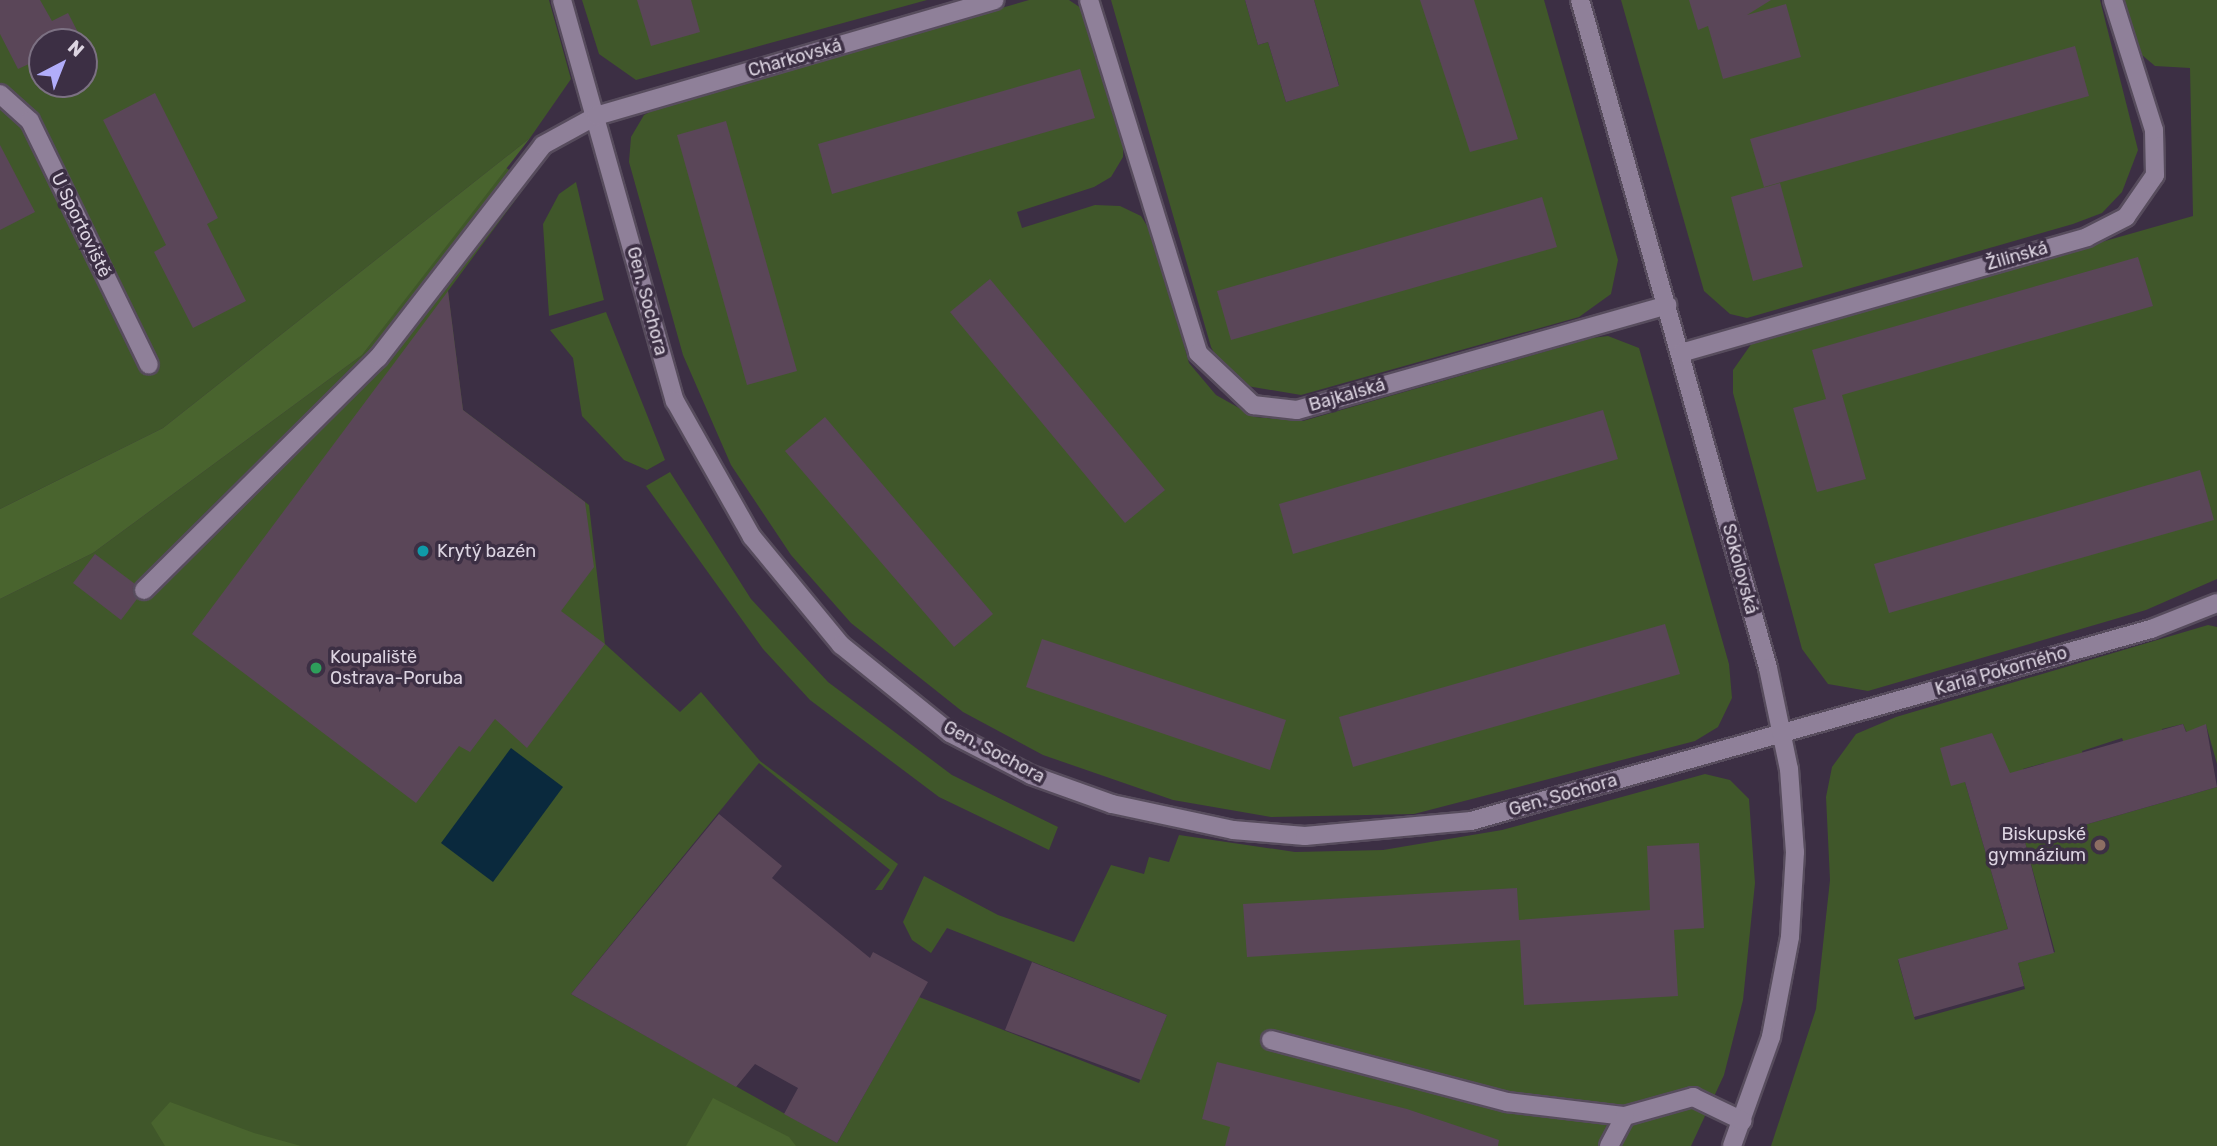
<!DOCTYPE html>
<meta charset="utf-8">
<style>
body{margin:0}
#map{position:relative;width:2217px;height:1146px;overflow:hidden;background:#3c2f44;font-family:Rubik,sans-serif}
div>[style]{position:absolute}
.green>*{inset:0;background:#40572a}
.forest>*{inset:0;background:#49642e}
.water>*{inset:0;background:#0a293d}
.building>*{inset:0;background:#5a4658}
.roads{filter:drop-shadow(2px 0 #574c5d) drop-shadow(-2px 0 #574c5d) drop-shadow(0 2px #574c5d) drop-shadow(0 -2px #574c5d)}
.minor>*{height:18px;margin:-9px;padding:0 9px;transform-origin:9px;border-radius:9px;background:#8f8099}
.dots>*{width:19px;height:19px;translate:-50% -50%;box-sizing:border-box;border:4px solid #3c2f44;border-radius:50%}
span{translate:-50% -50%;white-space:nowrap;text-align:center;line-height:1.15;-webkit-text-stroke:7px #3c2f44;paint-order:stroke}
.street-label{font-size:18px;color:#dcd4e1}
.poi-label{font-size:18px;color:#dcd4e1}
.left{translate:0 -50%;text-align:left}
.right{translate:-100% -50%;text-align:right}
.north{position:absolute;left:28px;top:28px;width:70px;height:70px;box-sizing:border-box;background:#3c2f44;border:2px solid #7c7183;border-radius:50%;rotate:42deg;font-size:19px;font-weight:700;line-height:28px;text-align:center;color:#dcd4e1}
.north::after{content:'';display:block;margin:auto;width:24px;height:32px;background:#b1adfa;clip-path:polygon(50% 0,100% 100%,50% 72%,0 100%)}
</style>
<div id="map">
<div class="green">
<div style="clip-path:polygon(evenodd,0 0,549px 0,571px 79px,530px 138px,163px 428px,0 509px,0 0,42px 42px,84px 42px,84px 84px,42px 84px,42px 42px)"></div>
<div style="clip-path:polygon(582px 0,927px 0,636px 80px,599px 54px)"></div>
<div style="clip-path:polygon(1029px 0,1069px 0,1084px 10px,1124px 132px,1123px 157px,1111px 177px,1094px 187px,1017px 212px,1022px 228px,1095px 205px,1120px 206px,1141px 216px,1154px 237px,1189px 363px,1216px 395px,1255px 417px,1303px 421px,1592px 338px,1608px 336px,1639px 348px,1729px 664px,1732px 698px,1718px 727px,1695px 741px,1414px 814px,1271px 817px,1173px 800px,1043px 755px,963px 712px,851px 623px,791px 555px,731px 465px,683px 355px,629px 162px,631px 137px,644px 115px,661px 106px)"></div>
<div style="clip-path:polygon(1111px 0,1245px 0,1258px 45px,1268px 42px,1286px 102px,1339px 85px,1314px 0,1544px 0,1618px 260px,1611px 294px,1579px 317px,1301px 395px,1247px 386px,1222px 368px,1211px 347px)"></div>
<div style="clip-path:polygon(1621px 0,2100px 0,2138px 150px,2122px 192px,2102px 213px,2073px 224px,1747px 318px,1730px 314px,1704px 291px)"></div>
<div style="clip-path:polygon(2124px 0,2217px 0,2217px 579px,2146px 610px,1868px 691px,1828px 684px,1802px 649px,1733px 393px,1733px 370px,1752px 343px,1771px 336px,2193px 216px,2190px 68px,2155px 66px,2142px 55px)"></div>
<div style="clip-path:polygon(505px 167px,528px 183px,448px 291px,463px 410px,589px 505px,605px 644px,680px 712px,701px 692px,760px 761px,898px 864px,882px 890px,875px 890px,890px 870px,759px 763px,571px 994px,837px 1143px,919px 997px,1139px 1083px,1167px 1015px,947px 928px,931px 953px,912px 940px,903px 922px,924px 876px,998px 915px,1074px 942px,1111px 865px,1144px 874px,1149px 857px,1169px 862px,1179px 835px,1295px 852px,1383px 850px,1502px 830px,1705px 774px,1730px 780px,1749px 799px,1755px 883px,1743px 1000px,1724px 1075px,1691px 1146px,0 1146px,0 599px,93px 553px,362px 355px)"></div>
<div style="clip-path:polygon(576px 182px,604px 300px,549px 316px,543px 224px,559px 194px)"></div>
<div style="clip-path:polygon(606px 312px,665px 460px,647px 470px,624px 460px,582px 416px,573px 358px,550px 330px)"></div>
<div style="clip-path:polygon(670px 472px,751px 599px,828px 682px,952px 775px,1058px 827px,1049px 850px,939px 797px,810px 700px,763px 649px,646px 486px)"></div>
<div style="clip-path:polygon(2208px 625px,2217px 627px,2217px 764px,2206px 725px,2187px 733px,2183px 724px,2162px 729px,2165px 739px,2127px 751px,2122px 738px,2082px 751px,2085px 762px,2047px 773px,2044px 763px,2023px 769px,2026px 780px,1965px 782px,2008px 929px,1898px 960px,1915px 1020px,2025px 989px,2018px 963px,2055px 952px,2025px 842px,2217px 787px,2217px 1146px,1771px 1146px,1816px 1009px,1830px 880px,1826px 797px,1832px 767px,1856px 734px,1896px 717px)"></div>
</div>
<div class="forest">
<div style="clip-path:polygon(530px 138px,362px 355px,93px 553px,0 599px,0 509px,163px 428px)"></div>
<div style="clip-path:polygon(713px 1098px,789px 1137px,796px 1146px,686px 1146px)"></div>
<div style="clip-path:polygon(170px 1102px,254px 1133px,301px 1146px,165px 1146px,151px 1123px)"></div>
</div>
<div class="water">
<div style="clip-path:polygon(511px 748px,563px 787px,493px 882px,441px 843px)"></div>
</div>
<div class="building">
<div style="clip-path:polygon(0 0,40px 0,52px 21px,68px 13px,83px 42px,42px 42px,42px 58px,18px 69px,0 34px)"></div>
<div style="clip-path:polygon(637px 0,691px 0,700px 32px,651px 46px)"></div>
<div style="clip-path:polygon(1245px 0,1314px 0,1339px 86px,1286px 102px,1268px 42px,1258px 45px)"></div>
<div style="clip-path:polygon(1420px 0,1474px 0,1518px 139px,1470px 152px)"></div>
<div style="clip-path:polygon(1689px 0,1771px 0,1747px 15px,1786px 4px,1801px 57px,1723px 79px,1708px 26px,1698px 30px)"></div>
<div style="clip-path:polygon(2075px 46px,2089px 96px,1764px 187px,1750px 139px)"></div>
<div style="clip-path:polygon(1080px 69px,1095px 118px,832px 194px,818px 144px)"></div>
<div style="clip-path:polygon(155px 93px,218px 218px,207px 224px,246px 301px,193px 328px,154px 252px,166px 245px,103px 120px)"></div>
<div style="clip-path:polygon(726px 121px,797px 371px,747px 385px,677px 135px)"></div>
<div style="clip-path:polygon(0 145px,35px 212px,0 230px)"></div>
<div style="clip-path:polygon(1780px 183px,1803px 267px,1753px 281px,1731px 197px)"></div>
<div style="clip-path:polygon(1542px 197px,1557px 247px,1231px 340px,1217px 291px)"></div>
<div style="clip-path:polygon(2138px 257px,2153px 306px,1842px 395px,1866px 479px,1817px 492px,1793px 408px,1826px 399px,1812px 350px)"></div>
<div style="clip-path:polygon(990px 279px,1165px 490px,1125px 523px,950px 312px)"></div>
<div style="clip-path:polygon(448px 291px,463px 410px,585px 502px,594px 567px,561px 611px,605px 644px,527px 748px,495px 719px,470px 752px,459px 746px,416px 803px,192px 634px)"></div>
<div style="clip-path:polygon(1603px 410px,1618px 459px,1293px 554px,1279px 504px)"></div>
<div style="clip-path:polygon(825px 417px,993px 614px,954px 647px,785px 451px)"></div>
<div style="clip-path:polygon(2200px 470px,2214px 520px,1889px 613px,1874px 564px)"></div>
<div style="clip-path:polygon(95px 554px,135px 584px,137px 599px,121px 620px,73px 583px)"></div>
<div style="clip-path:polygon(1665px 624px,1680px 674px,1353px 767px,1339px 717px)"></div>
<div style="clip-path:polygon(1042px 639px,1286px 720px,1270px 770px,1026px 687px)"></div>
<div style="clip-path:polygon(2183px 724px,2186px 732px,2206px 724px,2217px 787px,2025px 842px,2054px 953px,2018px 963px,2024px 986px,1914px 1017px,1898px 959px,2008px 929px,1965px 782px,1951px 786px,1940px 748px,1992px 733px,2010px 773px)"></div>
<div style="clip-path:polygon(719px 814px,782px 866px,772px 878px,870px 958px,873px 952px,928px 982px,837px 1143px,784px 1114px,798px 1088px,755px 1064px,736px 1087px,571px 994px)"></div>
<div style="clip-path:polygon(1699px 843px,1704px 928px,1674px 930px,1678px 996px,1524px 1005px,1520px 940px,1247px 957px,1243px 904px,1517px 888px,1519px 920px,1650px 910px,1647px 846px)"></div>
<div style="clip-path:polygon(1032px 962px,1167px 1015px,1141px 1080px,1005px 1030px)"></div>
<div style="clip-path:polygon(1217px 1062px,1407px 1109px,1499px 1140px,1498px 1146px,1225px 1146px,1230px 1127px,1202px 1119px)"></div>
</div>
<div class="roads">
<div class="minor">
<div style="left:562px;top:0;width:417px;rotate:74.3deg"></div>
<div style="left:675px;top:401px;width:156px;rotate:60.5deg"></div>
<div style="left:752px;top:537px;width:140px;rotate:50.5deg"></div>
<div style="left:841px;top:645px;width:140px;rotate:38.9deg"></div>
<div style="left:950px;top:733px;width:91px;rotate:27.4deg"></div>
<div style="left:1031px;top:775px;width:86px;rotate:19.7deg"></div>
<div style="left:1112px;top:804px;width:124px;rotate:12.1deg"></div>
<div style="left:1233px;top:830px;width:72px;rotate:4.8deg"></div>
<div style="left:1305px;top:836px;width:167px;rotate:-5.2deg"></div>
<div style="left:1471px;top:821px;width:707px;rotate:-15.77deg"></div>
<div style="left:2151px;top:629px;width:71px;rotate:-21.5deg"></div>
<div style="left:1089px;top:0;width:369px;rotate:72.8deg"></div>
<div style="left:1198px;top:353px;width:76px;rotate:43.4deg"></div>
<div style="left:1253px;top:405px;width:44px;rotate:6.5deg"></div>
<div style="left:1297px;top:410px;width:385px;rotate:-15.8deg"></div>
<div style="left:1580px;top:0;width:694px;rotate:74.28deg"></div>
<div style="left:1768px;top:668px;width:103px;rotate:78.3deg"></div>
<div style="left:1789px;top:769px;width:83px;rotate:85.9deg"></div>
<div style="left:1795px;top:852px;width:85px;rotate:93.4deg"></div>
<div style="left:1790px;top:937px;width:102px;rotate:100.8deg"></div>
<div style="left:1771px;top:1037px;width:116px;rotate:109.7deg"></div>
<div style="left:0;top:94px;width:40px;rotate:42deg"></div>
<div style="left:30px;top:121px;width:271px;rotate:64deg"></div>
<div style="left:1681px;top:353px;width:422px;rotate:-15.9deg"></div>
<div style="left:2087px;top:237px;width:44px;rotate:-27.1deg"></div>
<div style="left:2126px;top:217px;width:51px;rotate:-55.4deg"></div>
<div style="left:2155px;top:175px;width:45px;rotate:-91.3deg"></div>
<div style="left:2154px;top:130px;width:136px;rotate:-107.5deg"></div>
<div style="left:144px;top:590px;width:330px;rotate:-44.8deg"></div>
<div style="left:378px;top:358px;width:269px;rotate:-52.2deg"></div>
<div style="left:543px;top:145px;width:60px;rotate:-28.7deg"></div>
<div style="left:596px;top:116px;width:415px;rotate:-16.2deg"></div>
<div style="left:1271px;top:1040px;width:244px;rotate:14.7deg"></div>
<div style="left:1507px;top:1102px;width:119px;rotate:6.8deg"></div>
<div style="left:1625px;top:1116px;width:71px;rotate:-15.6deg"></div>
<div style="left:1693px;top:1097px;width:55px;rotate:25.6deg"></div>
<div style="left:1609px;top:1146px;width:34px;rotate:-62deg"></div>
</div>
</div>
<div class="dots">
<div style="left:423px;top:551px;background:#0f9aa8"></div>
<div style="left:316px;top:668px;background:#2e9e5b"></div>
<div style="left:2100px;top:845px;background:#8d6e63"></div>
</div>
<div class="street-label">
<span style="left:795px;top:58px;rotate:-16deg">Charkovská</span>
<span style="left:81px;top:225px;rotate:64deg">U Sportoviště</span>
<span style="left:2017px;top:256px;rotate:-16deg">Žilinská</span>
<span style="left:647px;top:301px;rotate:75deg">Gen. Sochora</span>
<span style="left:1347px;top:395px;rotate:-16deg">Bajkalská</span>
<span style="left:1740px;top:569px;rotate:75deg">Sokolovská</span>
<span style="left:2001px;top:671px;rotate:-16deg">Karla Pokorného</span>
<span style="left:994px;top:752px;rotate:28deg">Gen. Sochora</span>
<span style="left:1563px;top:795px;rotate:-16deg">Gen. Sochora</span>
</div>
<div class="poi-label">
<span class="left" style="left:437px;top:551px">Krytý bazén</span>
<span class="left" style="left:330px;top:668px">Koupaliště<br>Ostrava-Poruba</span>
<span class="right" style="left:2086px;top:845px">Biskupské<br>gymnázium</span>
</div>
<div class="north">N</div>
</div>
